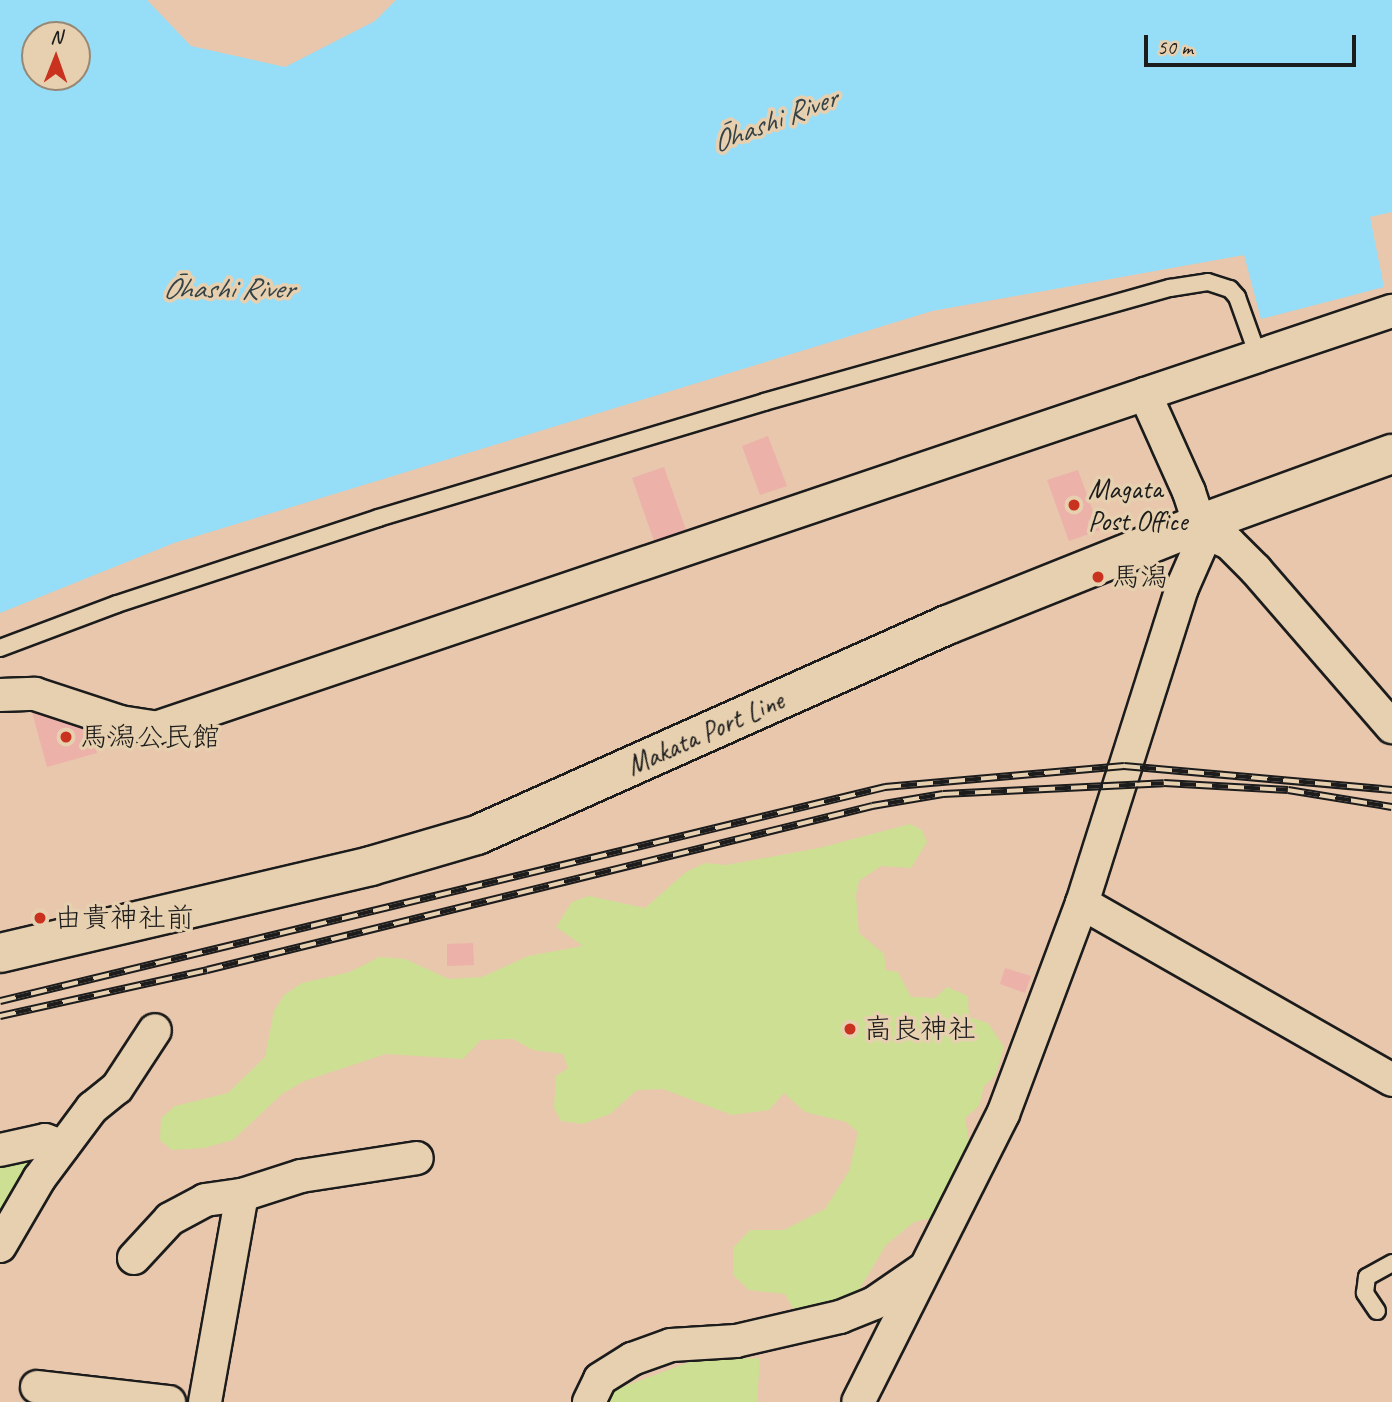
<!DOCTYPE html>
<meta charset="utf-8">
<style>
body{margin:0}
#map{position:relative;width:1392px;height:1402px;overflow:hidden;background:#e8c7ad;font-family:Caveat,"Klee One",sans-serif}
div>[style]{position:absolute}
.green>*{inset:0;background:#cddf93}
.water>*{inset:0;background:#96ddf8}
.building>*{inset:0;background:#ecb1a9}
.roads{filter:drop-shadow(2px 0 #1c1c1c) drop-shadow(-2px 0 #1c1c1c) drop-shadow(0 2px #1c1c1c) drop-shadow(0 -2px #1c1c1c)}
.service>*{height:16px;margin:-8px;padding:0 8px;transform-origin:8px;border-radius:8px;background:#e7d0af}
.minor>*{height:32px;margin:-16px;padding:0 16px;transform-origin:16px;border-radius:16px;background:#e7d0af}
.secondary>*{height:38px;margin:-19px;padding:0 19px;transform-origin:19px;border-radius:19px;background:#e7d0af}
.rail>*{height:8px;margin-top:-4px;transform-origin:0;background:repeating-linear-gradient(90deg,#e7d0af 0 16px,#1c1c1c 0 32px);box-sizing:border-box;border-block:2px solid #1c1c1c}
.dots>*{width:19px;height:19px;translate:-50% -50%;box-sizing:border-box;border:4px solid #e7d0af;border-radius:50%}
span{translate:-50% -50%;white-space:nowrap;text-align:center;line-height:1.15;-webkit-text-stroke:7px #e7d0af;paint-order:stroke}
.poi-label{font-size:28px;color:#1c1c1c}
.left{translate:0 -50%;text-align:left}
.street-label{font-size:28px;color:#1c1c1c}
.water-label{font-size:30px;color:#344348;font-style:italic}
.north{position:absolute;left:21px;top:21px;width:70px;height:70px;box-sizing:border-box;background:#e7d0af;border:2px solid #968874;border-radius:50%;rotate:1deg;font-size:19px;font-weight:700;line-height:28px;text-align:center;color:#1c1c1c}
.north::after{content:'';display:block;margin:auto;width:24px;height:32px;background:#c8321e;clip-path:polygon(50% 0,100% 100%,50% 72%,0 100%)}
.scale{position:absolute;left:1144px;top:35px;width:212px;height:32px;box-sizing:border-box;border:4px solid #1c1c1c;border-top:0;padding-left:9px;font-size:21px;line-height:24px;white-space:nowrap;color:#1c1c1c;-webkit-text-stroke:5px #e7d0af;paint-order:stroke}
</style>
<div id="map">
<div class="green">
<div style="clip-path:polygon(910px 824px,922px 830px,927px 842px,911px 868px,881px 866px,859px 881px,856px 895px,859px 933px,884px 954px,886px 970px,898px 972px,911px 997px,935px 998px,947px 987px,968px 996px,969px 1017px,988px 1023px,1004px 1047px,995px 1076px,984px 1086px,979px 1106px,965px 1118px,971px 1154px,943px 1215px,914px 1222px,886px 1245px,852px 1302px,795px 1312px,785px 1294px,749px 1290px,733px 1275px,733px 1248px,750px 1230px,784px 1230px,825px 1209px,849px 1171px,858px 1132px,846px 1122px,805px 1112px,784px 1093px,769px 1110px,732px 1115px,663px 1089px,637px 1090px,610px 1114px,583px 1124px,561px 1121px,554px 1108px,556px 1076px,568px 1068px,563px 1054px,533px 1050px,513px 1039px,481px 1040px,463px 1059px,386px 1054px,304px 1081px,282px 1094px,233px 1140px,204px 1148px,172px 1150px,160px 1140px,161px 1118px,175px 1106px,228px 1093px,265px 1057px,274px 1011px,284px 995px,302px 983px,350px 972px,379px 957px,405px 959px,449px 979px,482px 977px,528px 956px,583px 946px,556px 927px,572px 902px,589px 896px,645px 908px,686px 872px,705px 863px,726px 865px,819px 848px)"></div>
<div style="clip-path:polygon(33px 1160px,41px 1166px,0 1233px,0 1167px)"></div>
<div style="clip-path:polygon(760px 1358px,757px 1402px,610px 1402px,614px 1390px,698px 1359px)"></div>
</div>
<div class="water">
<div style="clip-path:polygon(evenodd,0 0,147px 0,191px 46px,285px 67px,375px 21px,396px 0,1392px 0,1392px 212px,1370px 217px,1384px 287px,1261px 319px,1244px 255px,932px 311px,174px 543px,0 613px,0 0,35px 35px,77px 35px,77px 77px,35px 77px,35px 35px)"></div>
</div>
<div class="building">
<div style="clip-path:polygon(768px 436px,787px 486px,760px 495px,742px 446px)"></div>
<div style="clip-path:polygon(664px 467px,691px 544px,659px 555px,632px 478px)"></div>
<div style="clip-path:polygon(1078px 470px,1100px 530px,1069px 541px,1047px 480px)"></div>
<div style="clip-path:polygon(54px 706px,87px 717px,97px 753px,47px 767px,32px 712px)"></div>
<div style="clip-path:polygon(473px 943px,474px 965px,447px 966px,447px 944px)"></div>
<div style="clip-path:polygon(1005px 968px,1031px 976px,1025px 993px,1000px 984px)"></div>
</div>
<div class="roads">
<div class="service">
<div style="left:0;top:648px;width:125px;rotate:-20.6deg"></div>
<div style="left:117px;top:604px;width:275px;rotate:-18.2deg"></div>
<div style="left:378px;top:518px;width:403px;rotate:-16.7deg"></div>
<div style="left:764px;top:402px;width:422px;rotate:-15.7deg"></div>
<div style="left:1170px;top:288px;width:38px;rotate:-9deg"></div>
<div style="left:1208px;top:282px;width:23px;rotate:18deg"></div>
<div style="left:1230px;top:289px;width:11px;rotate:49deg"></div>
<div style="left:1237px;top:297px;width:59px;rotate:70.3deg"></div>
<div style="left:1377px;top:1311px;width:22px;rotate:-124deg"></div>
<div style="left:1365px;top:1293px;width:16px;rotate:-83deg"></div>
<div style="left:1367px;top:1277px;width:29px;rotate:-29deg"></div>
</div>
<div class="minor">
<div style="left:1145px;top:394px;width:261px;rotate:-18.6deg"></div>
<div style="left:1204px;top:532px;width:27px;rotate:24deg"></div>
<div style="left:1229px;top:543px;width:38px;rotate:45deg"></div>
<div style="left:1256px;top:570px;width:208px;rotate:49.1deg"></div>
<div style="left:0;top:695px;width:35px;rotate:-2deg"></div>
<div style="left:35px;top:694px;width:89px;rotate:18.2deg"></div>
<div style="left:120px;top:722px;width:36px;rotate:9deg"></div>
<div style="left:156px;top:728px;width:1044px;rotate:-18.66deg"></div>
<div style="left:1145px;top:394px;width:107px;rotate:65.8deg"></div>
<div style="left:1189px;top:492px;width:48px;rotate:71.9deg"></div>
<div style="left:1204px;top:538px;width:55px;rotate:113.7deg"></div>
<div style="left:1182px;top:588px;width:330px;rotate:107.6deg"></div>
<div style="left:1082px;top:903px;width:225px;rotate:110.5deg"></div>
<div style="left:1003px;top:1114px;width:322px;rotate:116.7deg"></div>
<div style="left:1082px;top:903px;width:357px;rotate:29.7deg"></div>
<div style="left:0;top:1150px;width:46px;rotate:-12.5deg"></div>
<div style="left:45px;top:1140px;width:19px;rotate:21deg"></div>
<div style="left:0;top:1246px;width:78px;rotate:-59.8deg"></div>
<div style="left:39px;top:1179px;width:89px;rotate:-53.3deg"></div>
<div style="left:92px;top:1108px;width:32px;rotate:-39deg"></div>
<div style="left:117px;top:1088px;width:69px;rotate:-56.8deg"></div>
<div style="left:134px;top:1258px;width:53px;rotate:-47.3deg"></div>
<div style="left:170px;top:1219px;width:40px;rotate:-28deg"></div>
<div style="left:205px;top:1200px;width:37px;rotate:-8deg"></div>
<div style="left:37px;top:1387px;width:133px;rotate:6.5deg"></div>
<div style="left:205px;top:1402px;width:210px;rotate:-79.9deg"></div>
<div style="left:242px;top:1195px;width:62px;rotate:-17.9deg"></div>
<div style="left:301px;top:1176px;width:117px;rotate:-8.8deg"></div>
<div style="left:589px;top:1402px;width:25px;rotate:-64deg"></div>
<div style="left:600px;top:1379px;width:38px;rotate:-32deg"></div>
<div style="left:632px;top:1359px;width:41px;rotate:-19.7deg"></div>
<div style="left:671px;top:1345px;width:65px;rotate:-3.5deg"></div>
<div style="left:736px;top:1341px;width:107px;rotate:-13deg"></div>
<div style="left:840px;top:1317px;width:37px;rotate:-22deg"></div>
<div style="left:874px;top:1303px;width:58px;rotate:-34.5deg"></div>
</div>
<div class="secondary">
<div style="left:0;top:953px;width:381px;rotate:-13.2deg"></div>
<div style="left:371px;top:866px;width:110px;rotate:-16.3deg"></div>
<div style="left:477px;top:835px;width:515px;rotate:-24.08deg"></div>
<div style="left:947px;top:625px;width:275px;rotate:-21.8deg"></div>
<div style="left:1202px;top:523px;width:202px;rotate:-20deg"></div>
</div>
</div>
<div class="rail">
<div style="left:0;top:1001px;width:911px;rotate:-13.59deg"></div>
<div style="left:885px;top:787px;width:240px;rotate:-5deg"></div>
<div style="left:1124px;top:766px;width:269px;rotate:5.1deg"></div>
<div style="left:0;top:1016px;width:212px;rotate:-12.5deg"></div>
<div style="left:207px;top:970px;width:685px;rotate:-13.85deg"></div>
<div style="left:872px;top:806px;width:72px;rotate:-9.6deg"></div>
<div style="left:943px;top:794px;width:221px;rotate:-2.8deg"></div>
<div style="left:1164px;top:783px;width:124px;rotate:3.2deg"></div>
<div style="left:1288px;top:790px;width:105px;rotate:9.3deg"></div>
</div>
<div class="dots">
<div style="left:1074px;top:505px;background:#c8321e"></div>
<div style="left:1098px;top:577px;background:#c8321e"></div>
<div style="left:66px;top:737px;background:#c8321e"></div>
<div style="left:40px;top:918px;background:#c8321e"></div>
<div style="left:850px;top:1029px;background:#c8321e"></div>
</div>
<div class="poi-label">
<span class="left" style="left:1088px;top:505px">Magata<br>Post Office</span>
<span class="left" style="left:1112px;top:577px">馬潟</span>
<span class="left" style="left:80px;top:737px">馬潟公民館</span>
<span class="left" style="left:54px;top:918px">由貴神社前</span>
<span class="left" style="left:864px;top:1029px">高良神社</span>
</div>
<div class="street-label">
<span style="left:705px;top:733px;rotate:-24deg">Makata Port Line</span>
</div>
<div class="water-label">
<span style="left:774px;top:120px;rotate:-21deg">Ōhashi River</span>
<span style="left:228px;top:288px">Ōhashi River</span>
</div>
<div class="north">N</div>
<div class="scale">50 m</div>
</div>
